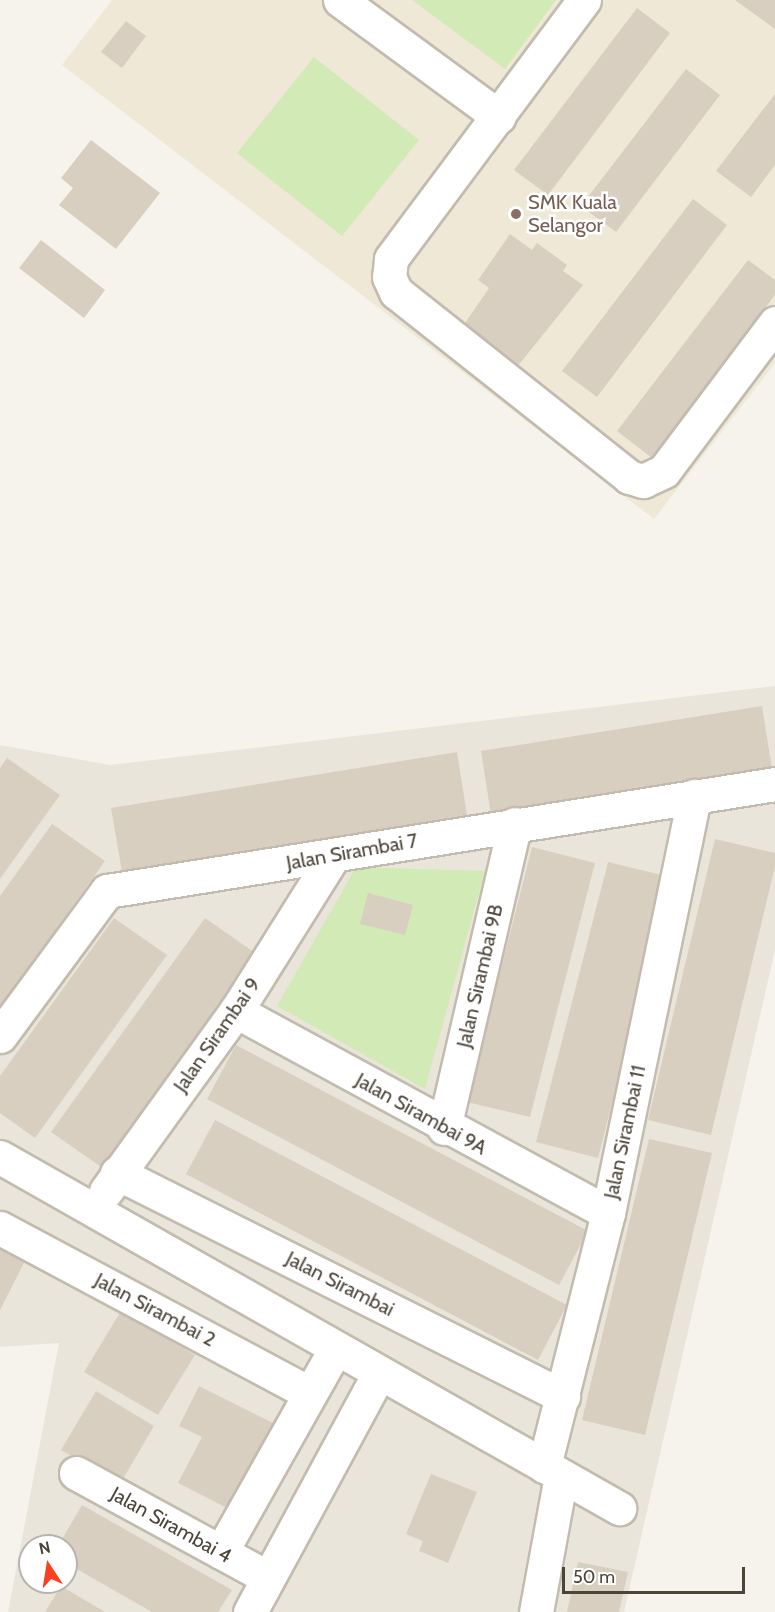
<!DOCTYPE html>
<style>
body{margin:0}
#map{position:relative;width:775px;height:1612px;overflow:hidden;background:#f6f3ec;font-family:Cabin,sans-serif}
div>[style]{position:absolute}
.residential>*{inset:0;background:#eae5da}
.education>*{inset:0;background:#efe8d6}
.green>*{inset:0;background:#d2eab5}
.building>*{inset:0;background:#d8cfc1}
.roads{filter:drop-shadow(2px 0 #c2bbae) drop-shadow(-2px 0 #c2bbae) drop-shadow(0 2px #c2bbae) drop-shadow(0 -2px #c2bbae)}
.minor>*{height:33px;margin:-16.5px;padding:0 16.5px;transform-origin:16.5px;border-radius:16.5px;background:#fff}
.dots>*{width:16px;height:16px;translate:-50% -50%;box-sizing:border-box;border:3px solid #fff;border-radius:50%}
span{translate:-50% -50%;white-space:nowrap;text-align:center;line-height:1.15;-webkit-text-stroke:5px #fff;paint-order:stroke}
.education-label{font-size:20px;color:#785e54}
.left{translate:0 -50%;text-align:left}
.street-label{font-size:20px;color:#4b4439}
.north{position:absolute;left:18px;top:1534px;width:60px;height:60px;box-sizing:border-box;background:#fff;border:2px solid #b7b4b0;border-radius:50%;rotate:348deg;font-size:16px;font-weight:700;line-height:24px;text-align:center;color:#4b4439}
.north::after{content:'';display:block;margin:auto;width:21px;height:27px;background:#fc3f1d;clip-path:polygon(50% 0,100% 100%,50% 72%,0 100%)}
.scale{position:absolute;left:562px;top:1567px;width:183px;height:27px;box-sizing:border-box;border:3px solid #4b4439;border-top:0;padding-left:8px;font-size:18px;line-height:21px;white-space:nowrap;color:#4b4439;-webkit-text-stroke:4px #fff;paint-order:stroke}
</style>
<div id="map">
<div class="residential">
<div style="clip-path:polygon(evenodd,775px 686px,775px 950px,624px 1612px,8px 1612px,59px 1343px,0 1347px,0 745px,110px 765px,775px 686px,30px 1546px,66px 1546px,66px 1582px,30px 1582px,30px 1546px)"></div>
</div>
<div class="education">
<div style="clip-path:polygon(112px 0,775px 0,775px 363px,654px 519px,62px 65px)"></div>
</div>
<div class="green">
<div style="clip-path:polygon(412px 0,556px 0,505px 69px)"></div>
<div style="clip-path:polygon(314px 57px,419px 140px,342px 236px,237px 153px)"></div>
<div style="clip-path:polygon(356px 867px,485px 871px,425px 1089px,277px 1006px)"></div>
</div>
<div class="building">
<div style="clip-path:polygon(735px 0,775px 0,775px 29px)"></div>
<div style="clip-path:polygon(637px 8px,670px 33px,548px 195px,514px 170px)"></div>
<div style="clip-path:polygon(126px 21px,146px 36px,122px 68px,101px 52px)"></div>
<div style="clip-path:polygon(686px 69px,720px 95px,616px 232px,581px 206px)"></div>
<div style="clip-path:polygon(775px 94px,775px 165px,751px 197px,716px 171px)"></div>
<div style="clip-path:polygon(91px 140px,160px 193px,116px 249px,59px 205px,73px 188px,61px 178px)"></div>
<div style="clip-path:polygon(693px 199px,727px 225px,597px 397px,562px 371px)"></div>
<div style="clip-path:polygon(510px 234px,532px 250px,537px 243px,567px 265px,563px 271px,583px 285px,517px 367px,461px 329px,489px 288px,478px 280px)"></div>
<div style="clip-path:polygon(41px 240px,105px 290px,84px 318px,19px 268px)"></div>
<div style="clip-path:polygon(748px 260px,775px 280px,775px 295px,652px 458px,617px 431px)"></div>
<div style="clip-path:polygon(762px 706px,772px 769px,491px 815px,481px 751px)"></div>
<div style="clip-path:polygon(457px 752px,467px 815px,122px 872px,111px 808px)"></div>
<div style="clip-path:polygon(7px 758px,60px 795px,0 879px,0 768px)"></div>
<div style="clip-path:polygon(52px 824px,105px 861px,0 1007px,0 896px)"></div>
<div style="clip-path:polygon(715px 839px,775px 853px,775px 866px,711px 1135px,648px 1120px)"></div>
<div style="clip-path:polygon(532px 847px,595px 863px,530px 1117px,467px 1102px)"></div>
<div style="clip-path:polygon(608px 862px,670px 877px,598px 1158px,536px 1142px)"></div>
<div style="clip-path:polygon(368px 893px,413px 905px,405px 935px,360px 924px)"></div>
<div style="clip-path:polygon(114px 918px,167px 955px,35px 1138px,0 1113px,0 1076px)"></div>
<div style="clip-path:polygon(205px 918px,258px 955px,104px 1169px,51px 1132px)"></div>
<div style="clip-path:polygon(236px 1045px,588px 1231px,559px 1285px,207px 1099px)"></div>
<div style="clip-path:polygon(215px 1120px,567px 1305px,538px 1360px,186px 1174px)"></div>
<div style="clip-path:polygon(649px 1139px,712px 1153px,645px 1435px,582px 1420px)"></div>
<div style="clip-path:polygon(0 1248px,25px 1261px,0 1310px)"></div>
<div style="clip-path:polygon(121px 1311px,195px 1355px,158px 1415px,84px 1372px)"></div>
<div style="clip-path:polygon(199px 1386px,277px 1425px,233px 1511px,178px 1483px,202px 1437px,179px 1426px)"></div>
<div style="clip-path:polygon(96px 1391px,154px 1426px,120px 1484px,61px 1450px)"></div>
<div style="clip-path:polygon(431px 1474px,477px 1492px,448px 1563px,419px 1551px,423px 1541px,406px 1534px)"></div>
<div style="clip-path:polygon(82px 1505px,232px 1590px,218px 1612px,152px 1612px,66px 1563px,66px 1546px,58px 1546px)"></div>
<div style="clip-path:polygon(578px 1562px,628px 1572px,619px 1612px,567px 1612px)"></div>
<div style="clip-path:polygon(61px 1586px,105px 1612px,45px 1612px)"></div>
</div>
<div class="roads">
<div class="minor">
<div style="left:340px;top:0;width:197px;rotate:36.3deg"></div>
<div style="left:584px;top:0;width:323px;rotate:126.7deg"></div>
<div style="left:391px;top:259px;width:18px;rotate:96deg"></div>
<div style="left:389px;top:277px;width:17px;rotate:65deg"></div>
<div style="left:396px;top:292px;width:298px;rotate:38.4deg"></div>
<div style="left:629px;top:477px;width:15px;rotate:16deg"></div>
<div style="left:643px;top:481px;width:23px;rotate:-25deg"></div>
<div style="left:664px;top:471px;width:185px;rotate:-53.1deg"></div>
<div style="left:236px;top:1011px;width:423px;rotate:28.5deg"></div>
<div style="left:0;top:1036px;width:180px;rotate:-53.6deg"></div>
<div style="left:107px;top:891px;width:677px;rotate:-9.1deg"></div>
<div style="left:444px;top:1128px;width:312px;rotate:-76.9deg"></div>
<div style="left:0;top:1157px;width:712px;rotate:29.56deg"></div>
<div style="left:117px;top:1173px;width:499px;rotate:26.6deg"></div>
<div style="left:106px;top:1191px;width:222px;rotate:-54.2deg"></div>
<div style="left:236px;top:1011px;width:184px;rotate:-57.9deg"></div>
<div style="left:0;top:1228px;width:350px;rotate:28.1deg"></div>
<div style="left:544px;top:1466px;width:261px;rotate:-75.8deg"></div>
<div style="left:608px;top:1213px;width:426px;rotate:-78.3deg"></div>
<div style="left:76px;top:1473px;width:217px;rotate:28.6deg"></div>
<div style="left:221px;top:1552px;width:234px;rotate:-60.6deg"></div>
<div style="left:250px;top:1612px;width:272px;rotate:-61.6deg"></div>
<div style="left:536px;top:1612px;width:138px;rotate:-79.6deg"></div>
</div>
</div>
<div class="dots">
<div style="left:516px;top:214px;background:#8d6e63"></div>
</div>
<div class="education-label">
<span class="left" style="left:528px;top:214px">SMK Kuala<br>Selangor</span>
</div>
<div class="street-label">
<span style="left:352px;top:852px;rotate:-10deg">Jalan Sirambai 7</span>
<span style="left:480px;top:976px;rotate:-77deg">Jalan Sirambai 9B</span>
<span style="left:217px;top:1035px;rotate:-55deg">Jalan Sirambai 9</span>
<span style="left:421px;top:1114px;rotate:29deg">Jalan Sirambai 9A</span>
<span style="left:625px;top:1132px;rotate:-78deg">Jalan Sirambai 11</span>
<span style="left:340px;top:1284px;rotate:27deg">Jalan Sirambai</span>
<span style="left:155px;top:1310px;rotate:28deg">Jalan Sirambai 2</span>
<span style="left:171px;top:1525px;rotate:29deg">Jalan Sirambai 4</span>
</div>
<div class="north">N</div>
<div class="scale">50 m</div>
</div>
